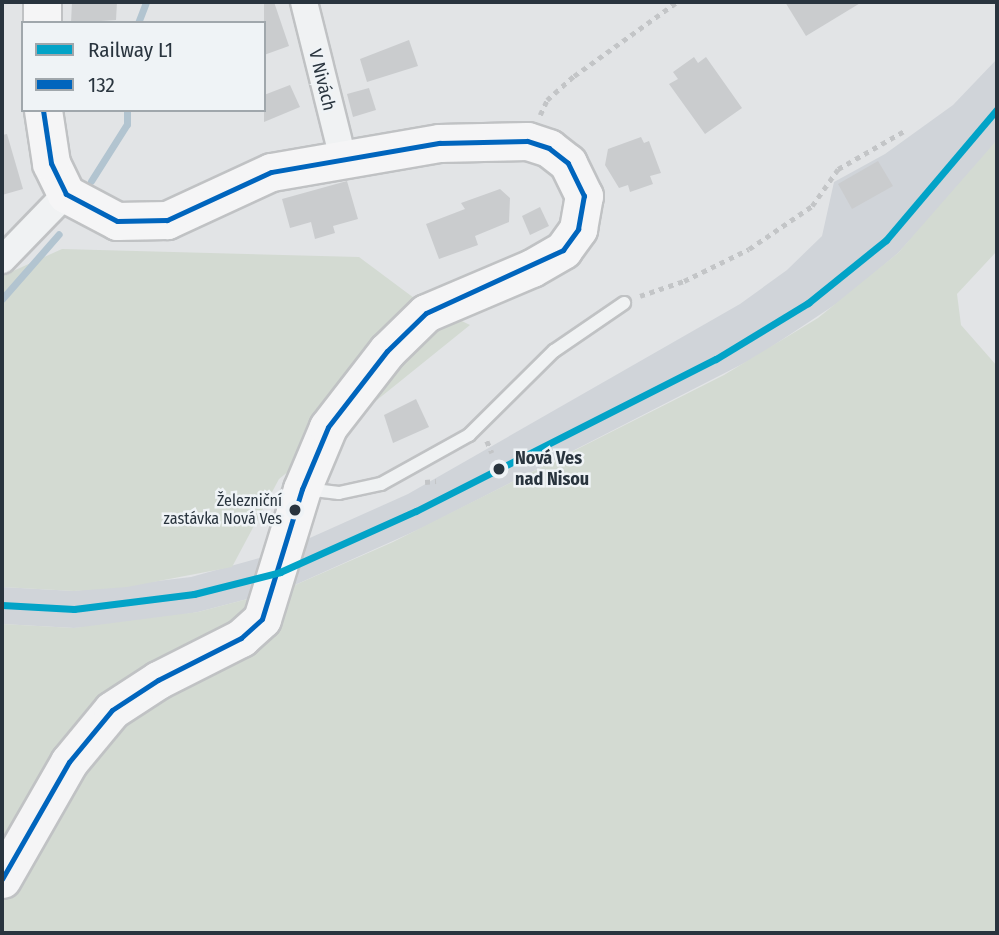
<!DOCTYPE html>
<meta charset="utf-8">
<style>
body{margin:0}
#map{position:relative;width:999px;height:935px;overflow:hidden;background:#e2e4e6;font-family:"Fira Sans Condensed",sans-serif}
div>[style]{position:absolute}
.built>*{inset:0;background:#d0d4d9}
.green>*{inset:0;background:#d3dad2}
.stream>*{height:7px;margin:-3.5px;padding:0 3.5px;transform-origin:3.5px;border-radius:3.5px;background:#b2c4d0}
.building>*{inset:0;background:#caccce}
.path>*{height:4.5px;margin-top:-2.25px;transform-origin:0;background:repeating-linear-gradient(90deg,#c3c5c7 0 5px,transparent 0 10px)}
.roads{filter:drop-shadow(2px 0 #c0c2c4) drop-shadow(-2px 0 #c0c2c4) drop-shadow(0 2px #c0c2c4) drop-shadow(0 -2px #c0c2c4)}
.lane>*{height:12px;margin:-6px;padding:0 6px;transform-origin:6px;border-radius:6px;background:#f0f2f3}
.street>*{height:26px;margin:-13px;padding:0 13px;transform-origin:13px;border-radius:13px;background:#f0f2f3}
.secondary>*{height:37px;margin:-18.5px;padding:0 18.5px;transform-origin:18.5px;border-radius:18.5px;background:#f5f5f6}
.bus-1>*{height:5px;margin:-2.5px;padding:0 2.5px;transform-origin:2.5px;border-radius:2.5px;background:#0065bd}
.rail-1>*{height:7px;margin:-3.5px;padding:0 3.5px;transform-origin:3.5px;border-radius:3.5px;background:#02a3c7}
.dots>*{width:19px;height:19px;translate:-50% -50%;box-sizing:border-box;border:4px solid #eff3f6;border-radius:50%}
span{translate:-50% -50%;white-space:nowrap;text-align:center;line-height:1.15;-webkit-text-stroke:5px #eff3f6;paint-order:stroke}
.bus-label{font-size:16px;color:#29343e}
.right{translate:-100% -50%;text-align:right}
.street-label{font-size:18px;color:#29343e}
.stop-label{font-size:18px;color:#29343e;font-weight:700}
.left{translate:0 -50%;text-align:left}
.frame{position:absolute;inset:0;border:4px solid #29343e;pointer-events:none}
.legend{position:absolute;left:21px;top:21px;width:245px;height:91px;box-sizing:border-box;background:#eff3f6;border:2px solid #a0a7ac;margin:0;padding:9px 12px;list-style:none;font-size:21px;color:#29343e}
.legend li{display:flex;align-items:center;gap:14px;height:35px}
.legend b{width:35px;border:2px solid #a0a7ac}
</style>
<div id="map">
<div class="built">
<div style="clip-path:polygon(997px 59px,997px 140px,966px 179px,898px 253px,845px 298px,756px 357px,424px 527px,286px 589px,198px 612px,131px 624px,74px 628px,2px 624px,2px 587px,74px 591px,191px 577px,274px 554px,408px 494px,740px 304px,787px 270px,822px 236px,834px 182px,885px 154px,953px 105px)"></div>
</div>
<div class="green">
<div style="clip-path:polygon(997px 140px,997px 251px,957px 294px,961px 325px,997px 366px,997px 933px,2px 933px,2px 624px,74px 628px,198px 612px,286px 589px,393px 542px,724px 375px,818px 318px,898px 253px)"></div>
<div style="clip-path:polygon(62px 249px,359px 257px,414px 298px,470px 325px,279px 479px,232px 567px,127px 587px,74px 591px,2px 587px,2px 276px)"></div>
</div>
<div class="stream">
<div style="left:138px;top:23px;width:22px;rotate:-69deg"></div>
<div style="left:91px;top:181px;width:67px;rotate:-57.7deg"></div>
<div style="left:127px;top:124px;width:14px;rotate:-90deg"></div>
<div style="left:2px;top:299px;width:86px;rotate:-48.8deg"></div>
</div>
<div class="building">
<div style="clip-path:polygon(72px 2px,117px 2px,116px 20px,71px 23px)"></div>
<div style="clip-path:polygon(264px 2px,274px 2px,289px 46px,264px 55px)"></div>
<div style="clip-path:polygon(785px 2px,862px 2px,806px 36px)"></div>
<div style="clip-path:polygon(409px 40px,418px 66px,367px 82px,360px 59px)"></div>
<div style="clip-path:polygon(694px 57px,698px 63px,706px 57px,742px 108px,705px 134px,669px 84px,678px 79px,673px 72px)"></div>
<div style="clip-path:polygon(290px 85px,300px 107px,264px 122px,264px 95px)"></div>
<div style="clip-path:polygon(369px 88px,376px 110px,353px 117px,347px 94px)"></div>
<div style="clip-path:polygon(7px 134px,23px 189px,2px 195px,2px 135px)"></div>
<div style="clip-path:polygon(641px 137px,644px 143px,649px 141px,661px 173px,650px 176px,653px 184px,630px 192px,628px 185px,619px 188px,605px 165px,608px 149px)"></div>
<div style="clip-path:polygon(878px 161px,893px 186px,852px 209px,838px 184px)"></div>
<div style="clip-path:polygon(347px 181px,358px 219px,333px 226px,335px 233px,315px 239px,311px 222px,290px 228px,282px 199px)"></div>
<div style="clip-path:polygon(500px 189px,510px 198px,509px 222px,475px 236px,478px 245px,439px 259px,426px 224px,465px 209px,461px 203px)"></div>
<div style="clip-path:polygon(540px 207px,549px 226px,530px 235px,522px 216px)"></div>
<div style="clip-path:polygon(416px 399px,429px 427px,393px 443px,384px 415px)"></div>
</div>
<div class="path">
<div style="left:540px;top:115px;width:17px;rotate:-65deg"></div>
<div style="left:547px;top:100px;width:36px;rotate:-42deg"></div>
<div style="left:574px;top:76px;width:127px;rotate:-35.7deg"></div>
<div style="left:640px;top:296px;width:46px;rotate:-18.8deg"></div>
<div style="left:684px;top:281px;width:72px;rotate:-26.2deg"></div>
<div style="left:749px;top:249px;width:76px;rotate:-34.3deg"></div>
<div style="left:812px;top:206px;width:45px;rotate:-54.9deg"></div>
<div style="left:838px;top:169px;width:76px;rotate:-29.9deg"></div>
<div style="left:487px;top:441px;width:13px;rotate:67deg"></div>
<div style="left:425px;top:482px;width:11px;rotate:-5deg"></div>
</div>
<div class="roads">
<div class="lane">
<div style="left:306px;top:489px;width:33px;rotate:7deg"></div>
<div style="left:339px;top:493px;width:43px;rotate:-12.1deg"></div>
<div style="left:381px;top:484px;width:101px;rotate:-29.1deg"></div>
<div style="left:469px;top:435px;width:120px;rotate:-44.7deg"></div>
<div style="left:554px;top:351px;width:85px;rotate:-34.4deg"></div>
</div>
<div class="street">
<div style="left:304px;top:2px;width:161px;rotate:76deg"></div>
<div style="left:2px;top:260px;width:92px;rotate:-45.9deg"></div>
</div>
<div class="secondary">
<div style="left:42px;top:23px;width:21px;rotate:-90deg"></div>
<div style="left:2px;top:879px;width:135px;rotate:-60.2deg"></div>
<div style="left:69px;top:762px;width:67px;rotate:-50.4deg"></div>
<div style="left:112px;top:710px;width:55px;rotate:-33.1deg"></div>
<div style="left:158px;top:680px;width:93px;rotate:-26.8deg"></div>
<div style="left:241px;top:638px;width:28px;rotate:-42deg"></div>
<div style="left:262px;top:619px;width:136px;rotate:-72.9deg"></div>
<div style="left:302px;top:489px;width:67px;rotate:-67.2deg"></div>
<div style="left:328px;top:427px;width:96px;rotate:-52.2deg"></div>
<div style="left:387px;top:351px;width:54px;rotate:-44.3deg"></div>
<div style="left:426px;top:313px;width:115px;rotate:-23deg"></div>
<div style="left:532px;top:268px;width:36px;rotate:-30deg"></div>
<div style="left:563px;top:250px;width:26px;rotate:-54deg"></div>
<div style="left:578px;top:229px;width:34px;rotate:-80deg"></div>
<div style="left:584px;top:196px;width:37px;rotate:-116deg"></div>
<div style="left:568px;top:163px;width:24px;rotate:-142deg"></div>
<div style="left:549px;top:148px;width:23px;rotate:-162deg"></div>
<div style="left:527px;top:141px;width:88px;rotate:178.7deg"></div>
<div style="left:439px;top:143px;width:170px;rotate:170.2deg"></div>
<div style="left:271px;top:172px;width:115px;rotate:155.2deg"></div>
<div style="left:167px;top:220px;width:50px;rotate:178.9deg"></div>
<div style="left:117px;top:221px;width:58px;rotate:-152.1deg"></div>
<div style="left:66px;top:194px;width:34px;rotate:-116deg"></div>
<div style="left:51px;top:163px;width:54px;rotate:-98.6deg"></div>
</div>
</div>
<div class="bus-1">
<div style="left:2px;top:879px;width:135px;rotate:-60.2deg"></div>
<div style="left:69px;top:762px;width:67px;rotate:-50.4deg"></div>
<div style="left:112px;top:710px;width:55px;rotate:-33.1deg"></div>
<div style="left:158px;top:680px;width:93px;rotate:-26.8deg"></div>
<div style="left:241px;top:638px;width:28px;rotate:-42deg"></div>
<div style="left:262px;top:619px;width:136px;rotate:-72.9deg"></div>
<div style="left:302px;top:489px;width:67px;rotate:-67.2deg"></div>
<div style="left:328px;top:427px;width:96px;rotate:-52.2deg"></div>
<div style="left:387px;top:351px;width:54px;rotate:-44.3deg"></div>
<div style="left:426px;top:313px;width:151px;rotate:-24.7deg"></div>
<div style="left:563px;top:250px;width:26px;rotate:-54deg"></div>
<div style="left:578px;top:229px;width:34px;rotate:-80deg"></div>
<div style="left:584px;top:196px;width:37px;rotate:-116deg"></div>
<div style="left:568px;top:163px;width:24px;rotate:-142deg"></div>
<div style="left:549px;top:148px;width:23px;rotate:-162deg"></div>
<div style="left:527px;top:141px;width:88px;rotate:178.7deg"></div>
<div style="left:439px;top:143px;width:170px;rotate:170.2deg"></div>
<div style="left:271px;top:172px;width:115px;rotate:155.2deg"></div>
<div style="left:167px;top:220px;width:50px;rotate:178.9deg"></div>
<div style="left:117px;top:221px;width:58px;rotate:-152.1deg"></div>
<div style="left:66px;top:194px;width:34px;rotate:-116deg"></div>
<div style="left:51px;top:163px;width:54px;rotate:-98.6deg"></div>
</div>
<div class="rail-1">
<div style="left:2px;top:605px;width:72px;rotate:3.2deg"></div>
<div style="left:74px;top:609px;width:121px;rotate:-7.1deg"></div>
<div style="left:194px;top:594px;width:89px;rotate:-14.3deg"></div>
<div style="left:280px;top:572px;width:149px;rotate:-24.2deg"></div>
<div style="left:416px;top:511px;width:336px;rotate:-26.9deg"></div>
<div style="left:716px;top:359px;width:108px;rotate:-31.3deg"></div>
<div style="left:808px;top:303px;width:100px;rotate:-38.9deg"></div>
<div style="left:886px;top:240px;width:172px;rotate:-49.7deg"></div>
</div>
<div class="dots">
<div style="left:499px;top:469px;background:#29343e"></div>
<div style="left:295px;top:510px;background:#29343e"></div>
</div>
<div class="bus-label">
<span class="right" style="left:282px;top:510px">Železniční<br>zastávka Nová Ves</span>
</div>
<div class="street-label">
<span style="left:322px;top:80px;rotate:76deg">V Nivách</span>
</div>
<div class="stop-label">
<span class="left" style="left:515px;top:469px">Nová Ves<br>nad Nisou</span>
</div>
<div class="frame"></div>
<ul class="legend">
<li><b style="height:9px;background:#02a3c7"></b>Railway L1</li>
<li><b style="height:9px;background:#0065bd"></b>132</li>
</ul>
</div>
